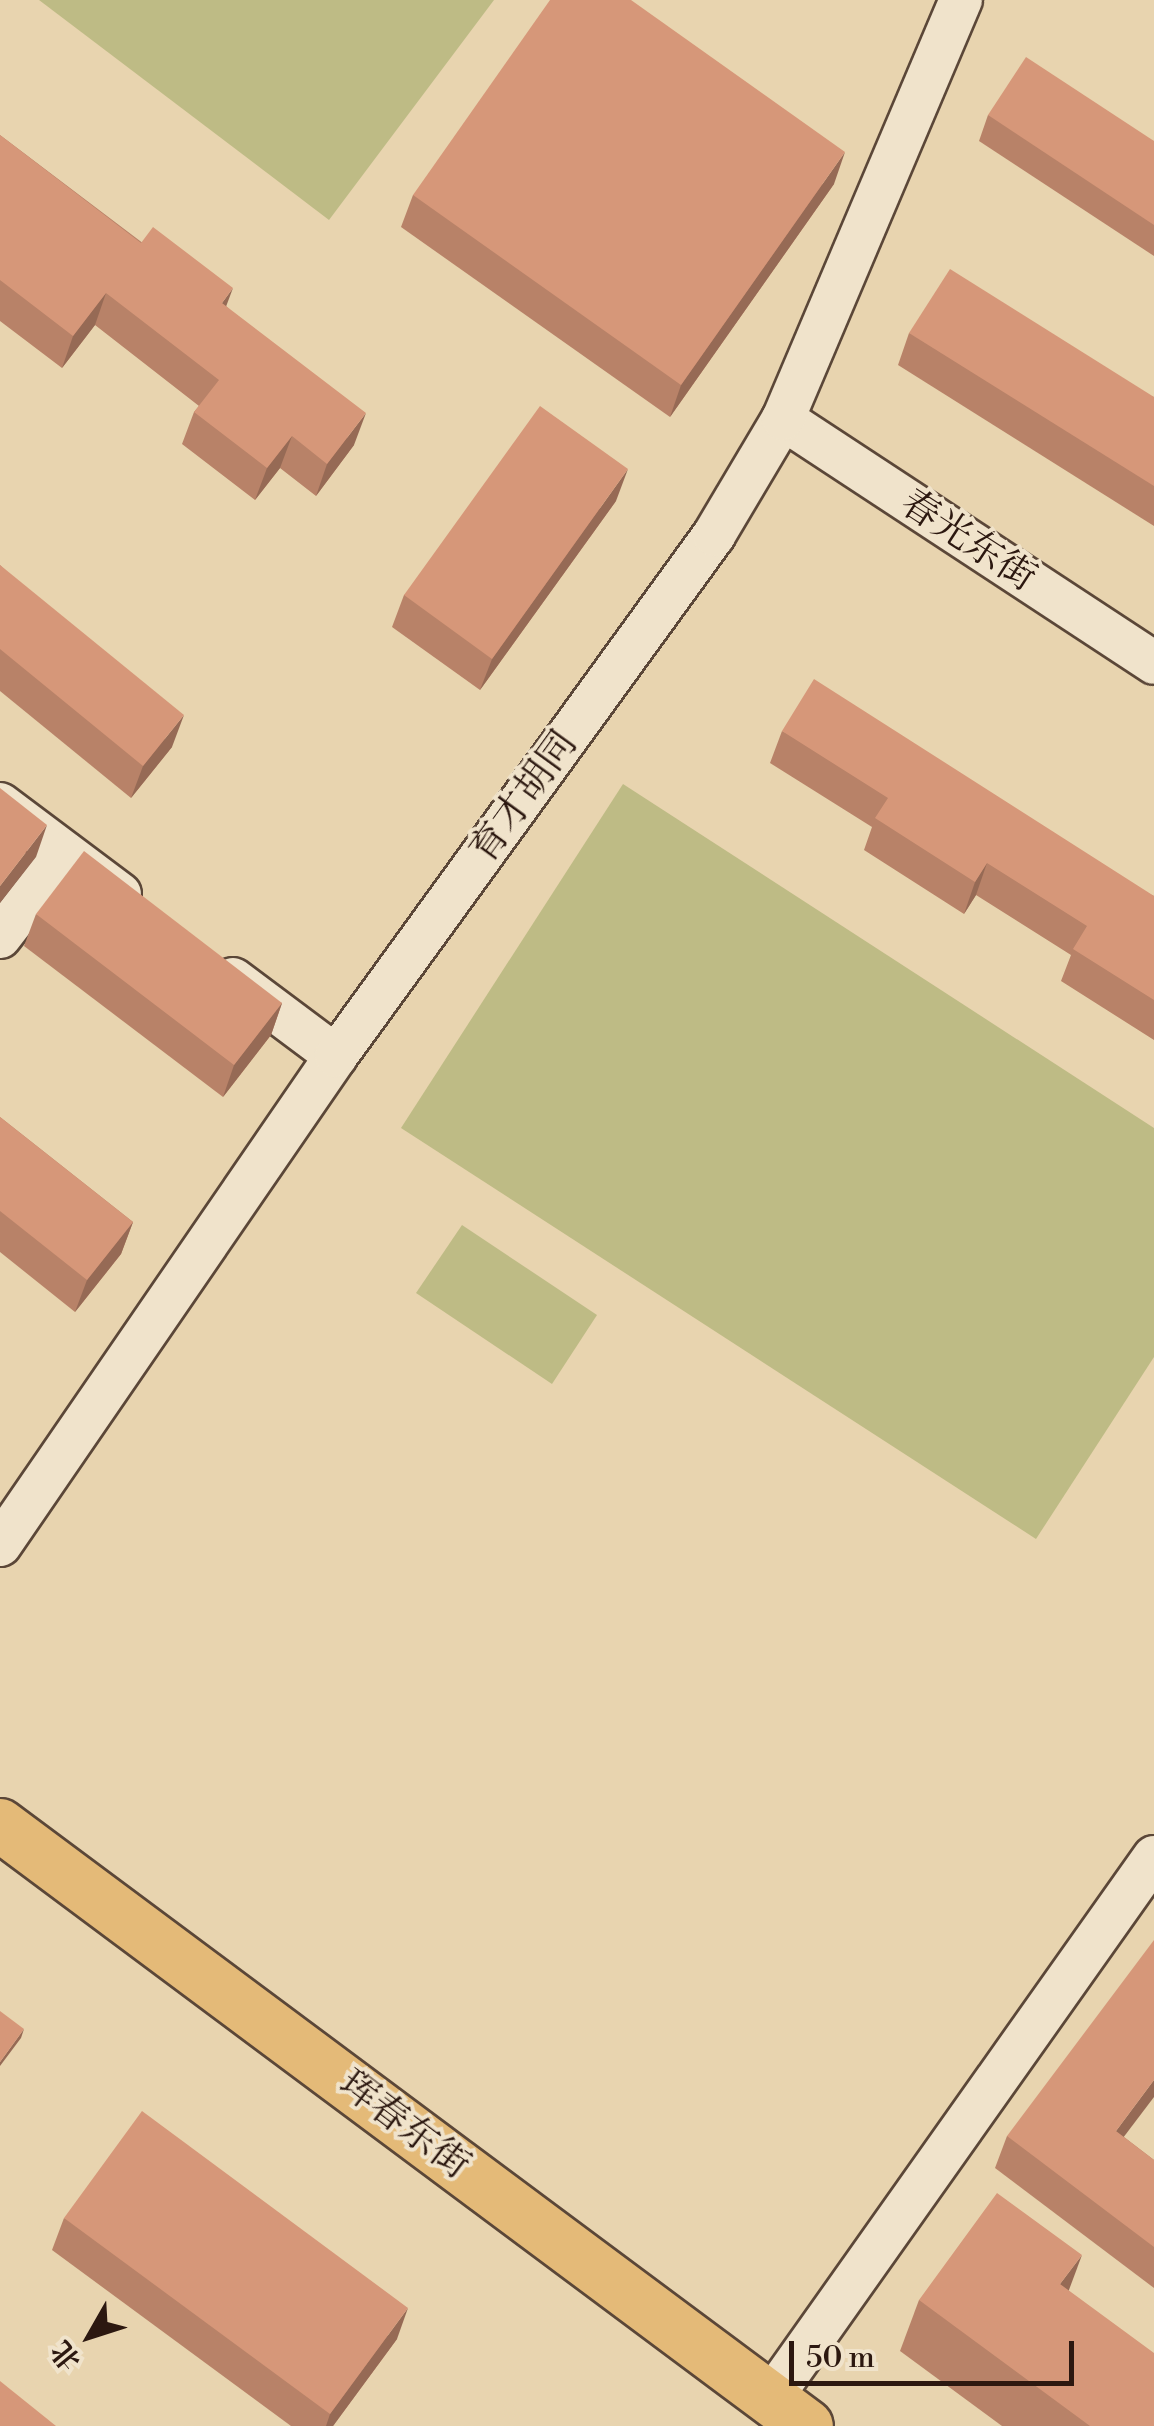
<!DOCTYPE html>
<meta charset="utf-8">
<style>
body{margin:0}
#map{position:relative;width:1154px;height:2426px;overflow:hidden;background:#e8d4af;font-family:"Libre Bodoni","Noto Serif SC",serif}
div>[style]{position:absolute}
.green>*{inset:0;background:#bebb85}
.roads{filter:drop-shadow(2px 0 #5b4738) drop-shadow(-2px 0 #5b4738) drop-shadow(0 2px #5b4738) drop-shadow(0 -2px #5b4738)}
.minor>*{height:42px;margin:-21px;padding:0 21px;transform-origin:21px;border-radius:21px;background:#f0e3cb}
.major>*{height:52px;margin:-26px;padding:0 26px;transform-origin:26px;border-radius:26px;background:#e4ba78}
.wall>*{inset:0;background:#b88268}
.shaded-wall>*{inset:0;background:#966a55}
.building>*{inset:0;background:#d69779}
span{translate:-50% -50%;white-space:nowrap;text-align:center;line-height:1.15;-webkit-text-stroke:8px #f0e3cb;paint-order:stroke}
.street-label{font-size:38px;color:#2c1810}
.north{position:absolute;left:40px;top:2286px;width:100px;height:100px;-webkit-text-stroke:8px #f0e3cb;paint-order:stroke;rotate:231deg;font-size:28px;font-weight:700;line-height:40px;text-align:center;color:#2c1810}
.north::after{content:'';display:block;margin:auto;width:35px;height:45px;background:#2c1810;clip-path:polygon(50% 0,100% 100%,50% 72%,0 100%)}
.scale{position:absolute;left:789px;top:2341px;width:285px;height:45px;box-sizing:border-box;border:5px solid #2c1810;border-top:0;padding-left:12px;font-size:30px;line-height:35px;white-space:nowrap;color:#2c1810;-webkit-text-stroke:8px #f0e3cb;paint-order:stroke}
</style>
<div id="map">
<div class="green">
<div style="clip-path:polygon(39px 0,494px 0,329px 220px)"></div>
<div style="clip-path:polygon(623px 784px,1154px 1128px,1154px 1357px,1036px 1539px,401px 1128px)"></div>
<div style="clip-path:polygon(462px 1225px,597px 1315px,552px 1384px,416px 1293px)"></div>
</div>
<div class="roads">
<div class="minor">
<div style="left:783px;top:419px;width:444px;rotate:33.3deg"></div>
<div style="left:0;top:804px;width:150px;rotate:36.9deg"></div>
<div style="left:0;top:937px;width:106px;rotate:-52.3deg"></div>
<div style="left:233px;top:979px;width:129px;rotate:36.8deg"></div>
<div style="left:0;top:1545px;width:593px;rotate:-55.51deg"></div>
<div style="left:336px;top:1056px;width:644px;rotate:-54.04deg"></div>
<div style="left:714px;top:535px;width:135px;rotate:-59.3deg"></div>
<div style="left:783px;top:419px;width:455px;rotate:-67deg"></div>
<div style="left:771px;top:2398px;width:663px;rotate:-54.7deg"></div>
</div>
<div class="major">
<div style="left:0;top:1825px;width:1006px;rotate:36.68deg"></div>
</div>
</div>
<div class="wall">
<div style="clip-path:polygon(988px 115px,1154px 141px,1154px 256px,979px 141px)"></div>
<div style="clip-path:polygon(0 135px,226px 306px,354px 445px,316px 496px,280px 468px,255px 500px,182px 444px,194px 412px,199px 406px,95px 325px,62px 368px,0 321px)"></div>
<div style="clip-path:polygon(834px 184px,670px 417px,401px 227px,413px 195px)"></div>
<div style="clip-path:polygon(909px 333px,1154px 397px,1154px 526px,898px 365px)"></div>
<div style="clip-path:polygon(616px 501px,480px 690px,392px 627px,404px 595px)"></div>
<div style="clip-path:polygon(0 565px,172px 747px,131px 798px,0 691px)"></div>
<div style="clip-path:polygon(782px 731px,1154px 896px,1154px 1040px,1061px 981px,1071px 955px,976px 895px,964px 914px,864px 850px,872px 827px,770px 763px)"></div>
<div style="clip-path:polygon(36px 914px,282px 1003px,271px 1035px,223px 1097px,24px 946px)"></div>
<div style="clip-path:polygon(0 1117px,133px 1222px,121px 1254px,75px 1312px,0 1252px)"></div>
<div style="clip-path:polygon(1007px 2136px,1124px 2137px,1154px 2160px,1154px 2288px,995px 2168px)"></div>
<div style="clip-path:polygon(64px 2218px,397px 2339px,333px 2426px,291px 2426px,52px 2250px)"></div>
<div style="clip-path:polygon(1069px 2291px,1154px 2426px,1002px 2426px,900px 2351px,919px 2300px)"></div>
</div>
<div class="shaded-wall">
<div style="clip-path:polygon(845px 152px,834px 184px,670px 417px,681px 385px)"></div>
<div style="clip-path:polygon(233px 288px,221px 320px,222px 303px)"></div>
<div style="clip-path:polygon(106px 293px,95px 325px,62px 368px,73px 336px)"></div>
<div style="clip-path:polygon(366px 413px,354px 445px,316px 496px,327px 464px)"></div>
<div style="clip-path:polygon(292px 436px,280px 468px,255px 500px,267px 468px)"></div>
<div style="clip-path:polygon(628px 469px,616px 501px,480px 690px,492px 659px)"></div>
<div style="clip-path:polygon(184px 715px,172px 747px,131px 798px,143px 766px)"></div>
<div style="clip-path:polygon(47px 825px,36px 857px,0 903px,0 886px)"></div>
<div style="clip-path:polygon(987px 863px,976px 895px,964px 914px,975px 882px)"></div>
<div style="clip-path:polygon(282px 1003px,271px 1035px,223px 1097px,234px 1065px)"></div>
<div style="clip-path:polygon(133px 1222px,121px 1254px,75px 1312px,87px 1280px)"></div>
<div style="clip-path:polygon(24px 2029px,21px 2038px,0 2066px,0 2062px)"></div>
<div style="clip-path:polygon(1154px 2080px,1154px 2097px,1104px 2163px,1116px 2131px)"></div>
<div style="clip-path:polygon(1082px 2255px,1063px 2306px,1060px 2284px)"></div>
<div style="clip-path:polygon(408px 2308px,397px 2339px,333px 2426px,326px 2426px,330px 2414px)"></div>
</div>
<div class="building">
<div style="clip-path:polygon(550px 0,631px 0,845px 152px,681px 385px,413px 195px)"></div>
<div style="clip-path:polygon(1026px 57px,1154px 141px,1154px 225px,988px 115px)"></div>
<div style="clip-path:polygon(0 135px,141px 243px,153px 227px,233px 288px,222px 303px,366px 413px,327px 464px,292px 436px,267px 468px,194px 412px,219px 380px,106px 293px,73px 336px,0 280px)"></div>
<div style="clip-path:polygon(950px 269px,1154px 397px,1154px 486px,909px 333px)"></div>
<div style="clip-path:polygon(540px 406px,628px 469px,492px 659px,404px 595px)"></div>
<div style="clip-path:polygon(0 565px,184px 715px,143px 766px,0 649px)"></div>
<div style="clip-path:polygon(814px 679px,1154px 896px,1154px 1000px,1073px 949px,1087px 926px,987px 863px,975px 882px,875px 818px,888px 798px,782px 731px)"></div>
<div style="clip-path:polygon(0 788px,47px 825px,0 886px)"></div>
<div style="clip-path:polygon(84px 851px,282px 1003px,234px 1065px,36px 914px)"></div>
<div style="clip-path:polygon(0 1117px,133px 1222px,87px 1280px,0 1211px)"></div>
<div style="clip-path:polygon(1154px 1940px,1154px 2080px,1116px 2131px,1154px 2160px,1154px 2247px,1007px 2136px)"></div>
<div style="clip-path:polygon(0 2011px,24px 2029px,0 2062px)"></div>
<div style="clip-path:polygon(142px 2111px,408px 2308px,330px 2414px,64px 2218px)"></div>
<div style="clip-path:polygon(997px 2193px,1082px 2255px,1060px 2284px,1154px 2353px,1154px 2426px,1090px 2426px,919px 2300px)"></div>
<div style="clip-path:polygon(0 2381px,56px 2426px,0 2426px)"></div>
</div>
<div class="street-label">
<span style="left:968px;top:541px;rotate:33deg">春光东街</span>
<span style="left:524px;top:797px;rotate:-54deg">育才胡同</span>
<span style="left:404px;top:2125px;rotate:37deg">珲春东街</span>
</div>
<div class="north">北</div>
<div class="scale">50 m</div>
</div>
